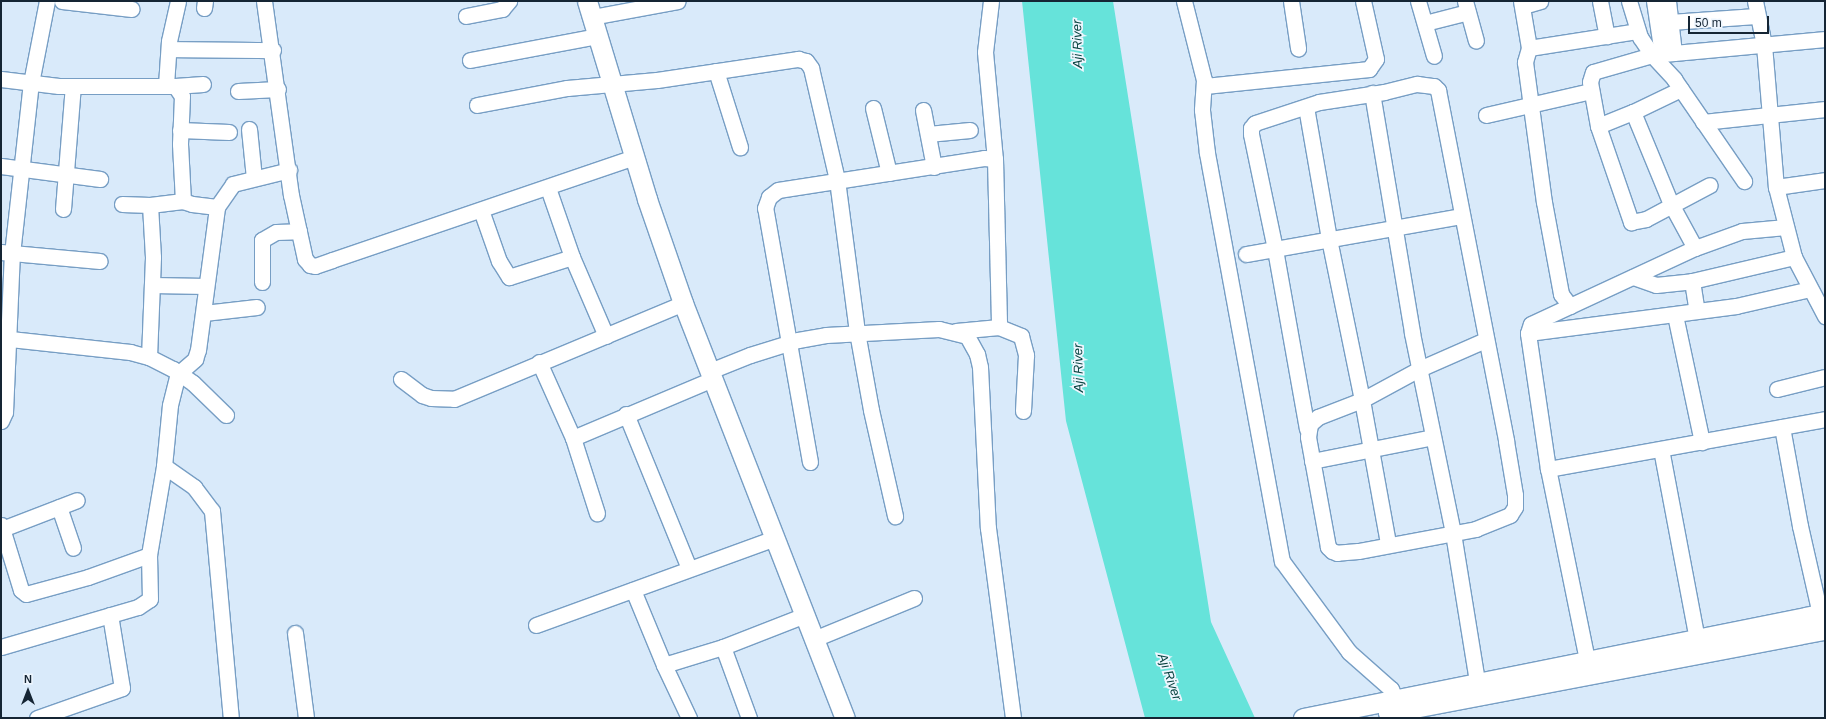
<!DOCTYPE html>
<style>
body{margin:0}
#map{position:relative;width:1826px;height:719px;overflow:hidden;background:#d9eafa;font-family:Helvetica,sans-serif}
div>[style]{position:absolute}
.water>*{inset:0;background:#66e3da}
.roads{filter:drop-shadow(1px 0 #779ec4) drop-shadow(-1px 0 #779ec4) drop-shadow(0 1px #779ec4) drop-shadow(0 -1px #779ec4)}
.minor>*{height:15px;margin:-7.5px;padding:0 7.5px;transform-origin:7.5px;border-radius:7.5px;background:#fff}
.major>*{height:19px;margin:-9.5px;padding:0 9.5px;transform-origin:9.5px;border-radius:9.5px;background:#fff}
span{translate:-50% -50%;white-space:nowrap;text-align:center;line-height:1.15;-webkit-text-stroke:3.5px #eef6fe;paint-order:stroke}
.water-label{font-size:13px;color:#094441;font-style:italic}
.frame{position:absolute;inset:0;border:2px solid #152534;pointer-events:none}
.north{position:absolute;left:8px;top:671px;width:40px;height:40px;-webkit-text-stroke:3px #eef6fe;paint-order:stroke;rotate:0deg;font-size:11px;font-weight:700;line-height:16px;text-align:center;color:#152534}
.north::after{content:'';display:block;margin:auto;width:14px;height:18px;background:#152534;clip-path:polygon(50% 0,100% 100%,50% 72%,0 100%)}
.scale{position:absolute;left:1688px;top:16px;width:81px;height:18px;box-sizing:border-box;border:2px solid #152534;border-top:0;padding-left:5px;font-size:12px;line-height:14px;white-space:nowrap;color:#152534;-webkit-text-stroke:3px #eef6fe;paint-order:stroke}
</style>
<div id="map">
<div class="water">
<div style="clip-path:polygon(1022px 1px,1113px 1px,1211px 622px,1255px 718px,1145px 718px,1066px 421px)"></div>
</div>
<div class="roads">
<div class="minor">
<div style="left:62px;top:1px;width:70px;rotate:6.5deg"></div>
<div style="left:264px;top:1px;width:196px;rotate:82.1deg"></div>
<div style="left:291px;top:195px;width:66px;rotate:77.7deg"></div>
<div style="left:305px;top:259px;width:8px;rotate:50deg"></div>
<div style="left:310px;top:265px;width:5px;rotate:11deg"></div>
<div style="left:315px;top:266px;width:18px;rotate:-19deg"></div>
<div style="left:332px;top:260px;width:319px;rotate:-18.8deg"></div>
<div style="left:991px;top:1px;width:51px;rotate:96.7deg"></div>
<div style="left:985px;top:52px;width:107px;rotate:84.7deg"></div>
<div style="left:1184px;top:1px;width:81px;rotate:75.8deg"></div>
<div style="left:1204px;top:80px;width:30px;rotate:94deg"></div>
<div style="left:1202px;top:110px;width:43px;rotate:83.4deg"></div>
<div style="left:1207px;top:153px;width:415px;rotate:79.6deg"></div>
<div style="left:1282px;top:561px;width:113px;rotate:53.6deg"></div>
<div style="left:1349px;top:652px;width:56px;rotate:41.4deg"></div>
<div style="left:1391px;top:689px;width:21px;rotate:67deg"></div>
<div style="left:1291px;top:1px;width:48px;rotate:81.5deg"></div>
<div style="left:1418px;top:1px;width:57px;rotate:73.8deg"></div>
<div style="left:1465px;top:1px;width:41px;rotate:74.6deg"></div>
<div style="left:1521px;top:1px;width:48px;rotate:80.3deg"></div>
<div style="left:1529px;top:48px;width:109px;rotate:-8.9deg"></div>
<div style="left:1600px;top:1px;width:36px;rotate:79deg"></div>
<div style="left:1629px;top:1px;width:38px;rotate:73deg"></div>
<div style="left:1640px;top:37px;width:22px;rotate:56deg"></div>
<div style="left:1652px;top:55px;width:33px;rotate:47deg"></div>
<div style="left:1674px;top:79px;width:124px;rotate:55.5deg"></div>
<div style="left:1654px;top:1px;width:54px;rotate:81.4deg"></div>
<div style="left:1668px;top:1px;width:52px;rotate:83.4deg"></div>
<div style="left:1674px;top:53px;width:152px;rotate:-5.3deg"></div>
<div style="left:1755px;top:1px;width:45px;rotate:78.4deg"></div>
<div style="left:1764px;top:45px;width:143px;rotate:85.2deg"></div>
<div style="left:1776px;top:187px;width:72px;rotate:75.6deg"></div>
<div style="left:1794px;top:257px;width:67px;rotate:62.3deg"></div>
<div style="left:1523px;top:6px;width:18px;rotate:-16deg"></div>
<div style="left:204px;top:8px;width:7px;rotate:-82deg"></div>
<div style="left:466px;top:16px;width:37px;rotate:-11deg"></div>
<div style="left:502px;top:9px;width:11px;rotate:-49deg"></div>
<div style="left:592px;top:17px;width:87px;rotate:-10.5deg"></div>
<div style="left:1670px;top:22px;width:86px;rotate:-4deg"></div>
<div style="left:1425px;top:23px;width:44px;rotate:-14.3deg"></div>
<div style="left:1529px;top:48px;width:15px;rotate:106deg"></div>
<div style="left:1525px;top:62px;width:141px;rotate:82.3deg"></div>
<div style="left:1544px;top:202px;width:94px;rotate:79.5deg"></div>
<div style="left:1561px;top:294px;width:15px;rotate:53deg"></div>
<div style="left:169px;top:49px;width:104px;rotate:0.6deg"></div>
<div style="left:1674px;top:53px;width:22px;rotate:175deg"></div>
<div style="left:1652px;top:55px;width:61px;rotate:163.9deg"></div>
<div style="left:1593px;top:72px;width:10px;rotate:107deg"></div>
<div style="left:1590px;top:82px;width:45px;rotate:79.7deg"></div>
<div style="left:1598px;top:126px;width:102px;rotate:71deg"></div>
<div style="left:1631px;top:222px;width:15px;rotate:-11deg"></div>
<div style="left:1646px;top:219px;width:72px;rotate:-28deg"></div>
<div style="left:470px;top:60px;width:129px;rotate:-10.7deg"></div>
<div style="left:716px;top:71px;width:80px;rotate:72.5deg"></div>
<div style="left:1px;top:79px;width:58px;rotate:6.9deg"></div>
<div style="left:59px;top:86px;width:116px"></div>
<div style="left:175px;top:86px;width:12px;rotate:55deg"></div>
<div style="left:182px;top:96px;width:48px;rotate:92.4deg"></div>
<div style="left:180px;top:144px;width:57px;rotate:87deg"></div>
<div style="left:183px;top:201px;width:9px;rotate:18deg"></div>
<div style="left:192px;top:204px;width:25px;rotate:7deg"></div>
<div style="left:166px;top:85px;width:44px;rotate:-86.1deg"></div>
<div style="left:169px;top:41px;width:41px;rotate:-77.3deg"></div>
<div style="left:175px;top:86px;width:28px;rotate:-4deg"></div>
<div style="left:1205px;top:86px;width:165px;rotate:-5.9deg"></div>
<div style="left:1369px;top:69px;width:12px;rotate:-55deg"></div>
<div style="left:1376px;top:59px;width:59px;rotate:-102.6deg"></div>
<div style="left:238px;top:91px;width:40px;rotate:-2.9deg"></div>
<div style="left:1372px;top:93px;width:243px;rotate:80.5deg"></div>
<div style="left:1412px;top:333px;width:204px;rotate:78.4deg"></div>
<div style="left:1453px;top:533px;width:163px;rotate:80.8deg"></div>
<div style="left:477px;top:105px;width:92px;rotate:-10.7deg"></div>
<div style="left:567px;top:88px;width:90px;rotate:-5.1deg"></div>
<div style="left:657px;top:80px;width:143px;rotate:-8.5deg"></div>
<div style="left:798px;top:59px;width:8px;rotate:14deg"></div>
<div style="left:806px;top:61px;width:9px;rotate:54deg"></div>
<div style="left:811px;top:68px;width:115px;rotate:76.9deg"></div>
<div style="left:837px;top:180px;width:153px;rotate:82.5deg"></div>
<div style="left:857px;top:332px;width:79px;rotate:79.8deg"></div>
<div style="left:871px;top:410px;width:109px;rotate:77.2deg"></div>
<div style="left:1306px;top:107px;width:134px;rotate:80.1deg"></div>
<div style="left:1329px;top:239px;width:164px;rotate:78.4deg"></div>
<div style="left:1362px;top:400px;width:145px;rotate:79.7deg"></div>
<div style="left:873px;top:108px;width:67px;rotate:76.2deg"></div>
<div style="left:923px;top:110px;width:58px;rotate:79.1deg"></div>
<div style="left:1633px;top:112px;width:53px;rotate:-25.6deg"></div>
<div style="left:1486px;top:115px;width:108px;rotate:-12.9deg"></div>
<div style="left:1703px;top:122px;width:123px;rotate:-6.1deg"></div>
<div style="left:1598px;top:126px;width:38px;rotate:-22deg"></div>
<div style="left:1633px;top:112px;width:100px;rotate:67.6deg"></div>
<div style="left:1671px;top:204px;width:50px;rotate:61.4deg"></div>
<div style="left:249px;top:129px;width:49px;rotate:84.2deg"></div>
<div style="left:180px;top:130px;width:49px;rotate:2.3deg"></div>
<div style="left:928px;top:134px;width:42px;rotate:-5.4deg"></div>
<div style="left:1px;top:166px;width:100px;rotate:7.5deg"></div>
<div style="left:1776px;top:187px;width:49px;rotate:-8.1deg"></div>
<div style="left:548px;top:188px;width:73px;rotate:70.8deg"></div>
<div style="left:572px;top:257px;width:86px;rotate:66.7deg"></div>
<div style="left:122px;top:204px;width:28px;rotate:2deg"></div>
<div style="left:63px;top:209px;width:123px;rotate:-85.4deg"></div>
<div style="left:481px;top:210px;width:54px;rotate:70.6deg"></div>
<div style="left:499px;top:261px;width:19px;rotate:58deg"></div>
<div style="left:509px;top:277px;width:66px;rotate:-17.6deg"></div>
<div style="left:1px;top:252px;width:99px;rotate:5.2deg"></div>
<div style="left:1246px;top:254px;width:219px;rotate:-10deg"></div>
<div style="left:1633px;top:277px;width:24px;rotate:19deg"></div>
<div style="left:1656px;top:285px;width:36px;rotate:-6deg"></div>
<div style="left:1692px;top:281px;width:105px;rotate:-13.2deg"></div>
<div style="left:1692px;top:281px;width:30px;rotate:81deg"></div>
<div style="left:262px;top:282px;width:42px;rotate:-90deg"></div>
<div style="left:262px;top:240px;width:16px;rotate:-30deg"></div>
<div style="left:276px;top:232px;width:23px;rotate:-2deg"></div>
<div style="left:152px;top:285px;width:54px;rotate:1.1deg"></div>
<div style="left:204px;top:313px;width:53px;rotate:-6.5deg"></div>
<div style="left:1675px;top:315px;width:130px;rotate:78deg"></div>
<div style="left:956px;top:331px;width:43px;rotate:-5.3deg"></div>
<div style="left:999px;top:327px;width:24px;rotate:22deg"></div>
<div style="left:1021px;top:336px;width:20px;rotate:75deg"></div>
<div style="left:1026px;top:355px;width:56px;rotate:93.1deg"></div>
<div style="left:1528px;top:333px;width:210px;rotate:-7.4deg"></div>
<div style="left:1736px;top:306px;width:76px;rotate:-12.9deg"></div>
<div style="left:1px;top:338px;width:130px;rotate:6.2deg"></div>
<div style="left:130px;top:352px;width:20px;rotate:15deg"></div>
<div style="left:149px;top:357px;width:27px;rotate:27deg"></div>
<div style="left:173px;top:369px;width:24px;rotate:35deg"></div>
<div style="left:193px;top:383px;width:46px;rotate:44.1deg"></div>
<div style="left:149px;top:357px;width:100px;rotate:-87.7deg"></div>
<div style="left:153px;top:257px;width:52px;rotate:-93.3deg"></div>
<div style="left:150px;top:205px;width:33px;rotate:-7deg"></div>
<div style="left:539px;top:362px;width:83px;rotate:65.9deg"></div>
<div style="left:573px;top:438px;width:79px;rotate:72.3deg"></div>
<div style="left:710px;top:371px;width:43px;rotate:-21.8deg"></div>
<div style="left:750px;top:355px;width:50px;rotate:-17.4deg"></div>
<div style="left:798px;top:340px;width:28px;rotate:-10deg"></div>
<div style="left:826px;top:335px;width:113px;rotate:-3deg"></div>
<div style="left:939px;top:329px;width:29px;rotate:14deg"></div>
<div style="left:967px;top:336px;width:21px;rotate:61deg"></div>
<div style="left:977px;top:354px;width:13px;rotate:77deg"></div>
<div style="left:980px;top:367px;width:161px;rotate:87.2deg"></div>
<div style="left:988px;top:528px;width:192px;rotate:82.5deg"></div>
<div style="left:401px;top:379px;width:26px;rotate:37deg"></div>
<div style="left:422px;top:395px;width:9px;rotate:18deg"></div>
<div style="left:431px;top:398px;width:23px;rotate:2deg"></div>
<div style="left:454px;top:399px;width:248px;rotate:-22.7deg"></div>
<div style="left:1777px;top:389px;width:49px;rotate:-14deg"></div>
<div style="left:626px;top:414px;width:166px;rotate:67.8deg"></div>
<div style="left:1px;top:421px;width:10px;rotate:-66deg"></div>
<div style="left:5px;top:412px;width:158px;rotate:-87.5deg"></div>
<div style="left:12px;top:254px;width:172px;rotate:-83.7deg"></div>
<div style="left:31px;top:83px;width:84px;rotate:-79deg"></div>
<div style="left:1782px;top:427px;width:101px;rotate:79.7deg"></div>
<div style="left:1800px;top:526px;width:90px;rotate:77.2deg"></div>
<div style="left:1307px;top:429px;width:183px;rotate:-100.1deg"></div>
<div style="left:1275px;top:249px;width:117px;rotate:-101.8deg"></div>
<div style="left:1251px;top:134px;width:6px;rotate:-90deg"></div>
<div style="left:1251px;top:128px;width:6px;rotate:-51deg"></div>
<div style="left:1255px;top:123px;width:67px;rotate:-18.2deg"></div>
<div style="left:1319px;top:102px;width:66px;rotate:-8.7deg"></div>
<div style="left:1384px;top:92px;width:34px;rotate:-14deg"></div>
<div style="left:1417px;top:84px;width:17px;rotate:7deg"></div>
<div style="left:1434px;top:86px;width:6px;rotate:45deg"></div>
<div style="left:1438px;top:90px;width:358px;rotate:79deg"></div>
<div style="left:1506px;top:441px;width:55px;rotate:80.5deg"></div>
<div style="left:1515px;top:495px;width:12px;rotate:90deg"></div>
<div style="left:1515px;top:507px;width:9px;rotate:122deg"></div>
<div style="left:1510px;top:515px;width:37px;rotate:158deg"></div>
<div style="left:1476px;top:529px;width:120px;rotate:169.4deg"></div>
<div style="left:1358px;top:551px;width:21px;rotate:175deg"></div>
<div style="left:1337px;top:553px;width:5px;rotate:-158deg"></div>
<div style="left:1332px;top:551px;width:6px;rotate:-135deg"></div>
<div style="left:1328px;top:547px;width:112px;rotate:-100.3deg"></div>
<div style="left:1308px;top:437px;width:13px;rotate:-81deg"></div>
<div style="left:1310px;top:424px;width:11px;rotate:-41deg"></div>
<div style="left:1318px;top:417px;width:47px;rotate:-21.1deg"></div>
<div style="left:1362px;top:400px;width:65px;rotate:-28.5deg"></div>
<div style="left:1419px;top:369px;width:72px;rotate:-23.7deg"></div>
<div style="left:573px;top:438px;width:152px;rotate:-22.9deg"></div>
<div style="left:1661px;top:449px;width:193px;rotate:79.3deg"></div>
<div style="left:1312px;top:461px;width:123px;rotate:-11.2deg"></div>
<div style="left:810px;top:462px;width:258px;rotate:-100deg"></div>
<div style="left:765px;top:208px;width:12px;rotate:-70deg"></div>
<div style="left:769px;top:197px;width:11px;rotate:-38deg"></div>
<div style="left:778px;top:190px;width:208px;rotate:-8.8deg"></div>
<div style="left:984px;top:158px;width:11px;rotate:5deg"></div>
<div style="left:995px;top:159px;width:168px;rotate:88.6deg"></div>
<div style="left:164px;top:466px;width:37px;rotate:35deg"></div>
<div style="left:194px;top:487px;width:30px;rotate:53deg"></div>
<div style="left:212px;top:511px;width:208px;rotate:84.8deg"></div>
<div style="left:1548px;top:469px;width:281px;rotate:-10.2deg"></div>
<div style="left:59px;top:507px;width:43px;rotate:71.1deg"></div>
<div style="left:1px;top:525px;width:68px;rotate:72.9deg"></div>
<div style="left:21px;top:590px;width:6px;rotate:39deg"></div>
<div style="left:26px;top:594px;width:64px;rotate:-15.3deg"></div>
<div style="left:88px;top:577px;width:65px;rotate:-19.8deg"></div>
<div style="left:2px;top:529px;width:80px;rotate:-21.1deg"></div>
<div style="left:633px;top:590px;width:81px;rotate:67.5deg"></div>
<div style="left:664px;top:665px;width:59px;rotate:64.7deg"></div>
<div style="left:536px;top:625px;width:254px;rotate:-20deg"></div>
<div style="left:295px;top:633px;width:86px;rotate:82.6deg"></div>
<div style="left:814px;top:639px;width:108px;rotate:-22.3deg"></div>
<div style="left:1px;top:647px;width:143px;rotate:-16.3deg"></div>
<div style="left:138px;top:607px;width:14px;rotate:-34deg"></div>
<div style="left:150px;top:599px;width:44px;rotate:-91.3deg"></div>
<div style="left:149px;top:555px;width:90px;rotate:-80.4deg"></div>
<div style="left:164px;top:466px;width:61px;rotate:-84.4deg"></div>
<div style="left:170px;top:405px;width:32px;rotate:-76deg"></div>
<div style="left:178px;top:374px;width:23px;rotate:-41deg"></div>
<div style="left:195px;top:359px;width:9px;rotate:-72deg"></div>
<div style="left:198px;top:350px;width:144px;rotate:-82.4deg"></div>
<div style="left:217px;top:207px;width:28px;rotate:-55deg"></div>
<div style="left:233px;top:184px;width:58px;rotate:-14deg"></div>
<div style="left:723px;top:647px;width:76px;rotate:69.9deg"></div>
<div style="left:1587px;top:660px;width:195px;rotate:-101.5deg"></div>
<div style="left:1548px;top:469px;width:137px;rotate:-98.4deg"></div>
<div style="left:1528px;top:333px;width:9px;rotate:-72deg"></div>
<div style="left:1531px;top:324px;width:181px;rotate:-24.9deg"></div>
<div style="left:1695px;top:248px;width:50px;rotate:-19.9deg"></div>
<div style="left:1742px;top:231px;width:44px;rotate:-5.2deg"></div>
<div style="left:664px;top:665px;width:62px;rotate:-17deg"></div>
<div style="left:723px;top:647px;width:88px;rotate:-21.3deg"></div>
<div style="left:37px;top:718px;width:90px;rotate:-19.4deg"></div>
<div style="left:122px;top:688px;width:74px;rotate:-99.3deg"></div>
</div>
<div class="major">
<div style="left:587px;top:1px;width:207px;rotate:73.1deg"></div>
<div style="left:647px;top:199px;width:110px;rotate:70.9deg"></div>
<div style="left:683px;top:303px;width:445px;rotate:68.7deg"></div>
<div style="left:1388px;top:713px;width:445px;rotate:-10.8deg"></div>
<div style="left:1303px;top:718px;width:532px;rotate:-11.37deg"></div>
</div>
</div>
<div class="water-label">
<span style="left:1078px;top:44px;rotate:-91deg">Aji River</span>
<span style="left:1079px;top:368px;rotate:-91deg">Aji River</span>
<span style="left:1169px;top:677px;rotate:71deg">Aji River</span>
</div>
<div class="frame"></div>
<div class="north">N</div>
<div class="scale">50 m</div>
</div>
